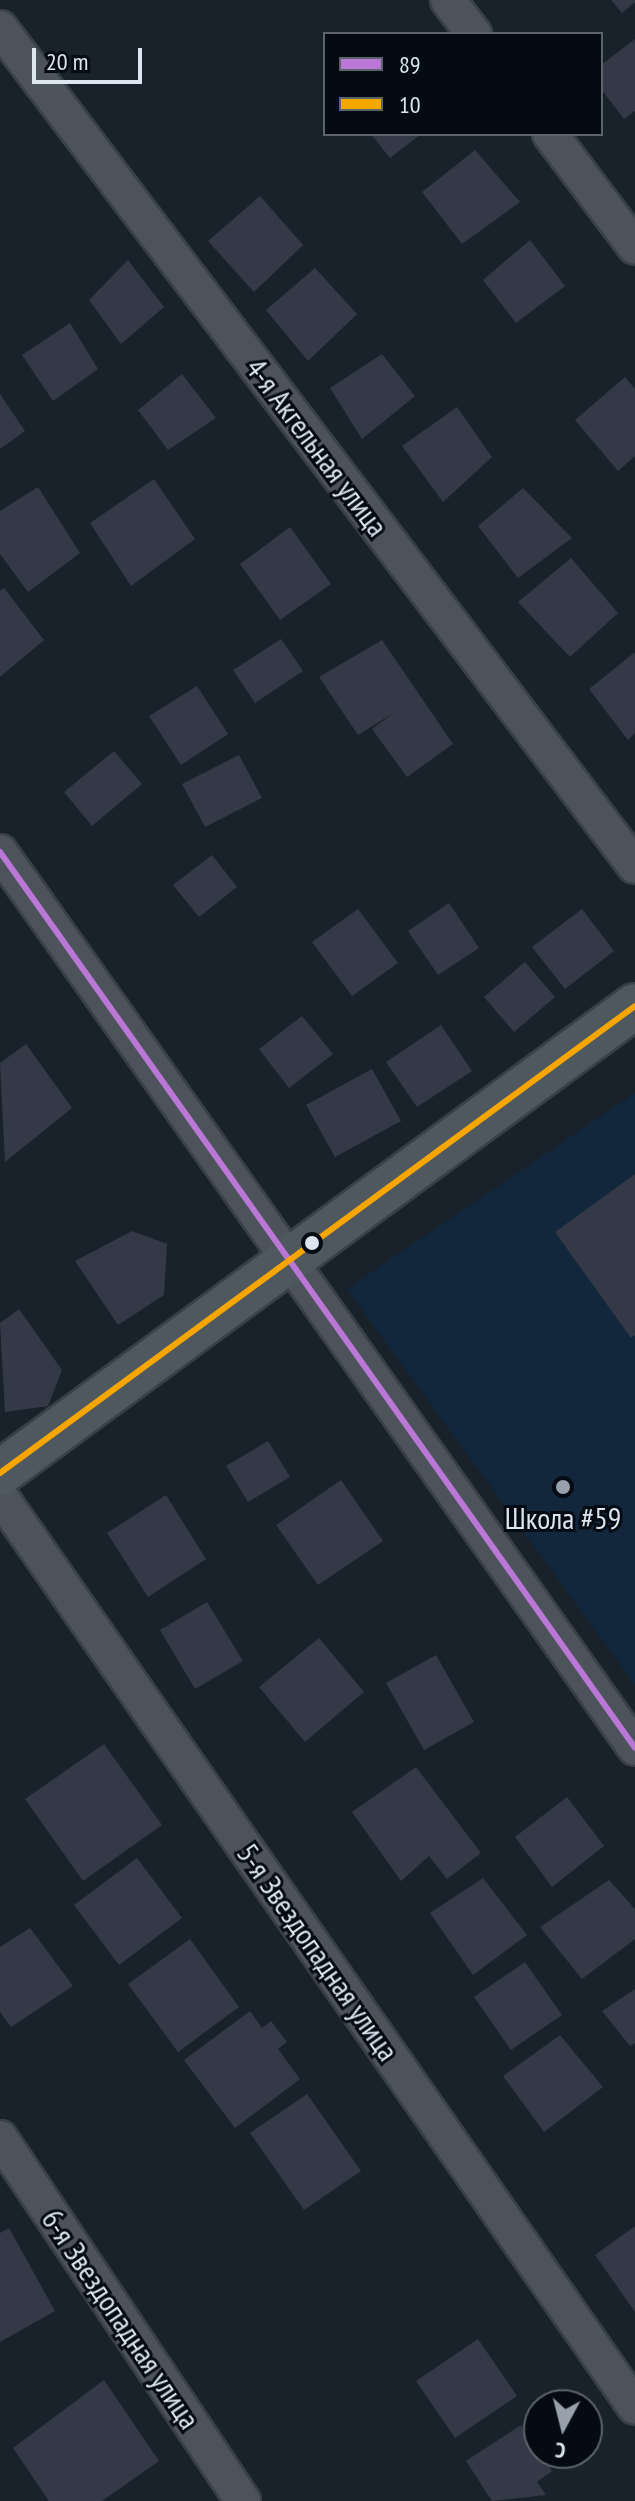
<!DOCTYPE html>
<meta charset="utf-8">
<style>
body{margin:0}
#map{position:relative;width:635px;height:2501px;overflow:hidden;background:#19222b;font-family:"PT Sans Narrow",sans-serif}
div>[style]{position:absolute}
.built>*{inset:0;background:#12273b}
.building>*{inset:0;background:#343948}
.roads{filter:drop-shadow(2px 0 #394047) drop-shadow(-2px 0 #394047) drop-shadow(0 2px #394047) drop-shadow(0 -2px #394047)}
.street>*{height:34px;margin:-17px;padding:0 17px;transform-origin:17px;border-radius:17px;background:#4c535b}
.secondary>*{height:44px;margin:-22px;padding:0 22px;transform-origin:22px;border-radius:22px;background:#4f585f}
.bus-1>*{height:6px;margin:-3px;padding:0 3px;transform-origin:3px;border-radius:3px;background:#ba77d6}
.bus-2>*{height:6px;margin:-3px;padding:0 3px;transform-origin:3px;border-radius:3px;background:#f7a600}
.dots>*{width:22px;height:22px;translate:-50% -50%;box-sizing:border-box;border:4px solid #050b12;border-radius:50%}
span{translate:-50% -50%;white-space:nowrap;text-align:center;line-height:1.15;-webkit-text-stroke:6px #050b12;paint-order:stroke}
.street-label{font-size:30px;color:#dbe6f1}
.poi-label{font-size:30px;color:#dbe6f1}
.legend{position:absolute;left:323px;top:32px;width:280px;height:104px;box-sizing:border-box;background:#050b12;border:2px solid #5b636b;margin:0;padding:10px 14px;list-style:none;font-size:24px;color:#dbe6f1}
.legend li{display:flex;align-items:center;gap:16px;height:40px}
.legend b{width:40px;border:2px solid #5b636b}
.north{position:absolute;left:523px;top:2389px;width:80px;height:80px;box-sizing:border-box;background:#050b12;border:2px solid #5b636b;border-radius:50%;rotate:187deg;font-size:22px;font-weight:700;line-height:32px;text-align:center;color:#dbe6f1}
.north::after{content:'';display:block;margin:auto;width:28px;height:36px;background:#97a1ac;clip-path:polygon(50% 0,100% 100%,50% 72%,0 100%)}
.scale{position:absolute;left:32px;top:48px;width:110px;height:36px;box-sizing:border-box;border:4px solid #dbe6f1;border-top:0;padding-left:10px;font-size:24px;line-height:28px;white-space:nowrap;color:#dbe6f1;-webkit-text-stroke:6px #050b12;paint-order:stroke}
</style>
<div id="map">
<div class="built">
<div style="clip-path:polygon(635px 1093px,635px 1685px,347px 1289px)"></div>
</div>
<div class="building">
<div style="clip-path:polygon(611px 0,635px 0,635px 2px,622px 13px)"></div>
<div style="clip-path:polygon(635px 39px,635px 111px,624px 119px,601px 89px,601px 65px)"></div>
<div style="clip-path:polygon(371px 134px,421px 134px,390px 158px)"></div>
<div style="clip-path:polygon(475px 150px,520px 202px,462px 244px,422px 192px)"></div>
<div style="clip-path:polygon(260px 196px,303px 245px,254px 292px,208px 241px)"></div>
<div style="clip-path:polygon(530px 240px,565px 286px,516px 323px,483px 280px)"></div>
<div style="clip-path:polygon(128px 260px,164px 307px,121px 344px,89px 300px)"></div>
<div style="clip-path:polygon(315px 268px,357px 314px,308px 361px,266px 310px)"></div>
<div style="clip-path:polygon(70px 323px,98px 369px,53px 401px,22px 355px)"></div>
<div style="clip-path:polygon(382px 354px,415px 396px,362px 439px,330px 388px)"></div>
<div style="clip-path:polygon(182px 374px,216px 418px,168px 450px,138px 410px)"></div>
<div style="clip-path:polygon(625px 377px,635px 389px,635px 456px,618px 471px,575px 420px)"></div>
<div style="clip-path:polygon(0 394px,25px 431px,0 449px)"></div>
<div style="clip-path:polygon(457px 407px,492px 457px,443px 502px,402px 446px)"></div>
<div style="clip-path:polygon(154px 479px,195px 539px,131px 586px,90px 523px)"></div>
<div style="clip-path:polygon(38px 487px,80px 553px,28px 592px,0 554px,0 511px)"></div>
<div style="clip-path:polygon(523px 488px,572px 538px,518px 578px,478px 526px)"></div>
<div style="clip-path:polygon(290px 527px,331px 584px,280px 620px,240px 564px)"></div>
<div style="clip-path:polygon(571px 558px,618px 613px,570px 657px,518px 602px)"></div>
<div style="clip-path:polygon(4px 588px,44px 640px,0 677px,0 591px)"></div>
<div style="clip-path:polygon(281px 639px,303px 671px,255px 703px,233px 670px)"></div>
<div style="clip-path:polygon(382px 640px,453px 744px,407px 777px,372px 729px,395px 712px,358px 735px,319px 677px)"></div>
<div style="clip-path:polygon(635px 652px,635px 733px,628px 740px,589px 689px)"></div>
<div style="clip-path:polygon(197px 686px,228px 734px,181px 765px,149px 716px)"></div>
<div style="clip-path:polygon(114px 751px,142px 784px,92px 826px,64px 792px)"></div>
<div style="clip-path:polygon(239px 755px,262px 798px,205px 827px,182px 784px)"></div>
<div style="clip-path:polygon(212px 855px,237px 887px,199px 917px,173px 885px)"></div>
<div style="clip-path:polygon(449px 903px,479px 948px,438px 975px,408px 931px)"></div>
<div style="clip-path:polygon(358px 909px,398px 963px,352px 996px,312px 942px)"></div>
<div style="clip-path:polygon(582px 909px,614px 951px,565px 989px,532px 947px)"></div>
<div style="clip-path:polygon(525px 962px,555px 997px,514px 1032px,484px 997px)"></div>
<div style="clip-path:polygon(302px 1016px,333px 1054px,289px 1088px,259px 1049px)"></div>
<div style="clip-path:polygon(441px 1025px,472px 1071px,417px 1107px,386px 1062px)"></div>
<div style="clip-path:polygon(26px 1044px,72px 1108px,5px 1162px,0 1063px)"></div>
<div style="clip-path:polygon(372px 1069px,401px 1121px,335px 1157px,306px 1105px)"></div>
<div style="clip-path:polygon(635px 1174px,635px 1335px,631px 1338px,555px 1232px)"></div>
<div style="clip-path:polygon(132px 1231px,167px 1244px,164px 1295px,118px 1325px,75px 1261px)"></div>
<div style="clip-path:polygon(19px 1309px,62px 1370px,48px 1406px,5px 1412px,0 1323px)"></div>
<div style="clip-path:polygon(268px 1441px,290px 1477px,248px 1502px,226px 1466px)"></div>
<div style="clip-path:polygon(341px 1480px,383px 1541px,318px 1585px,276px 1525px)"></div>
<div style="clip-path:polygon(166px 1495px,206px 1559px,148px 1597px,107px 1533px)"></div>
<div style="clip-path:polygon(207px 1602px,243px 1661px,195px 1689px,160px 1630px)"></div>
<div style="clip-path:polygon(319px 1638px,364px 1692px,305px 1742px,259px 1687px)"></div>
<div style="clip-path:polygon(436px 1655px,474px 1722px,424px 1750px,386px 1683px)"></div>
<div style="clip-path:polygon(104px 1744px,162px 1825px,83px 1881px,25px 1799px)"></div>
<div style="clip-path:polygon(416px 1767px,481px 1853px,447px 1879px,429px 1856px,401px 1881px,352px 1812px)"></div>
<div style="clip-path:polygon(567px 1797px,604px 1846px,552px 1887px,515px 1837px)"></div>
<div style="clip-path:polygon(137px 1858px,182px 1918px,119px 1965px,74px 1905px)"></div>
<div style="clip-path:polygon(483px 1878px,527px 1935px,473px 1975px,430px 1913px)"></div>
<div style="clip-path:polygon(609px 1880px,635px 1909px,635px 1939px,582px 1979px,540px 1927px)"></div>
<div style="clip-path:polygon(30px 1928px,73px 1986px,11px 2027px,0 2012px,0 1947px)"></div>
<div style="clip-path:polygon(190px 1939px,239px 2007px,178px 2052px,128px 1984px)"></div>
<div style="clip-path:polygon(525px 1962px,562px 2015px,511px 2050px,474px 1997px)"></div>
<div style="clip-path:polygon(635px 1989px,635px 2043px,630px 2046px,602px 2011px)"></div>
<div style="clip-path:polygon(250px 2011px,262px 2028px,271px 2021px,287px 2042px,278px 2049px,300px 2079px,235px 2128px,184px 2060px)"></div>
<div style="clip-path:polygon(560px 2035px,603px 2087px,544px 2132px,503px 2076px)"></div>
<div style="clip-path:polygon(307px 2094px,361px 2171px,304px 2210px,250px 2133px)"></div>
<div style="clip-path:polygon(635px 2226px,635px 2312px,595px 2255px)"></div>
<div style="clip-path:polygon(9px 2228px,55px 2311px,0 2342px,0 2233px)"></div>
<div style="clip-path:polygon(478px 2339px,517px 2396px,455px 2438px,416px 2381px)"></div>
<div style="clip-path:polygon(104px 2380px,159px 2461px,102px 2501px,49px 2501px,13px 2448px)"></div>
<div style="clip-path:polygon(521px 2425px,552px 2471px,537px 2482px,546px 2495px,492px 2501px,466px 2461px)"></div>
</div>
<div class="roads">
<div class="street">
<div style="left:448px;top:0;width:43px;rotate:52.6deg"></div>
<div style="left:0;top:28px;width:1051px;rotate:52.85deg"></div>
<div style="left:550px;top:134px;width:141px;rotate:53deg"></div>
<div style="left:0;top:852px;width:1098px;rotate:54.67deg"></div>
<div style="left:0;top:1496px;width:1110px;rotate:55.12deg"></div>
<div style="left:0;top:2138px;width:437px;rotate:56.2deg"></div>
</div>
<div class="secondary">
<div style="left:0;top:1473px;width:788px;rotate:-36.33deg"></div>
</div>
</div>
<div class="bus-1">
<div style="left:0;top:852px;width:1098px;rotate:54.67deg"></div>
</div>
<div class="bus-2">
<div style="left:0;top:1473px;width:788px;rotate:-36.33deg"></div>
</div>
<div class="dots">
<div style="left:312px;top:1243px;background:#dbe6f1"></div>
<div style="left:563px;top:1487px;background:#97a1ac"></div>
</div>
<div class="street-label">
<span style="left:317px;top:447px;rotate:53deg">4-я Акгельная улица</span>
<span style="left:318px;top:1952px;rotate:55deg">5-я Звездопадная улица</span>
<span style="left:121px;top:2319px;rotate:56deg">6-я Звездопадная улица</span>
</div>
<div class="poi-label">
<span style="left:563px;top:1518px">Школа #59</span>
</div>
<ul class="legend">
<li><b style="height:10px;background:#ba77d6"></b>89</li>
<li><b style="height:10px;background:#f7a600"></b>10</li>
</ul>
<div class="north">С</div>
<div class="scale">20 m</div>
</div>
